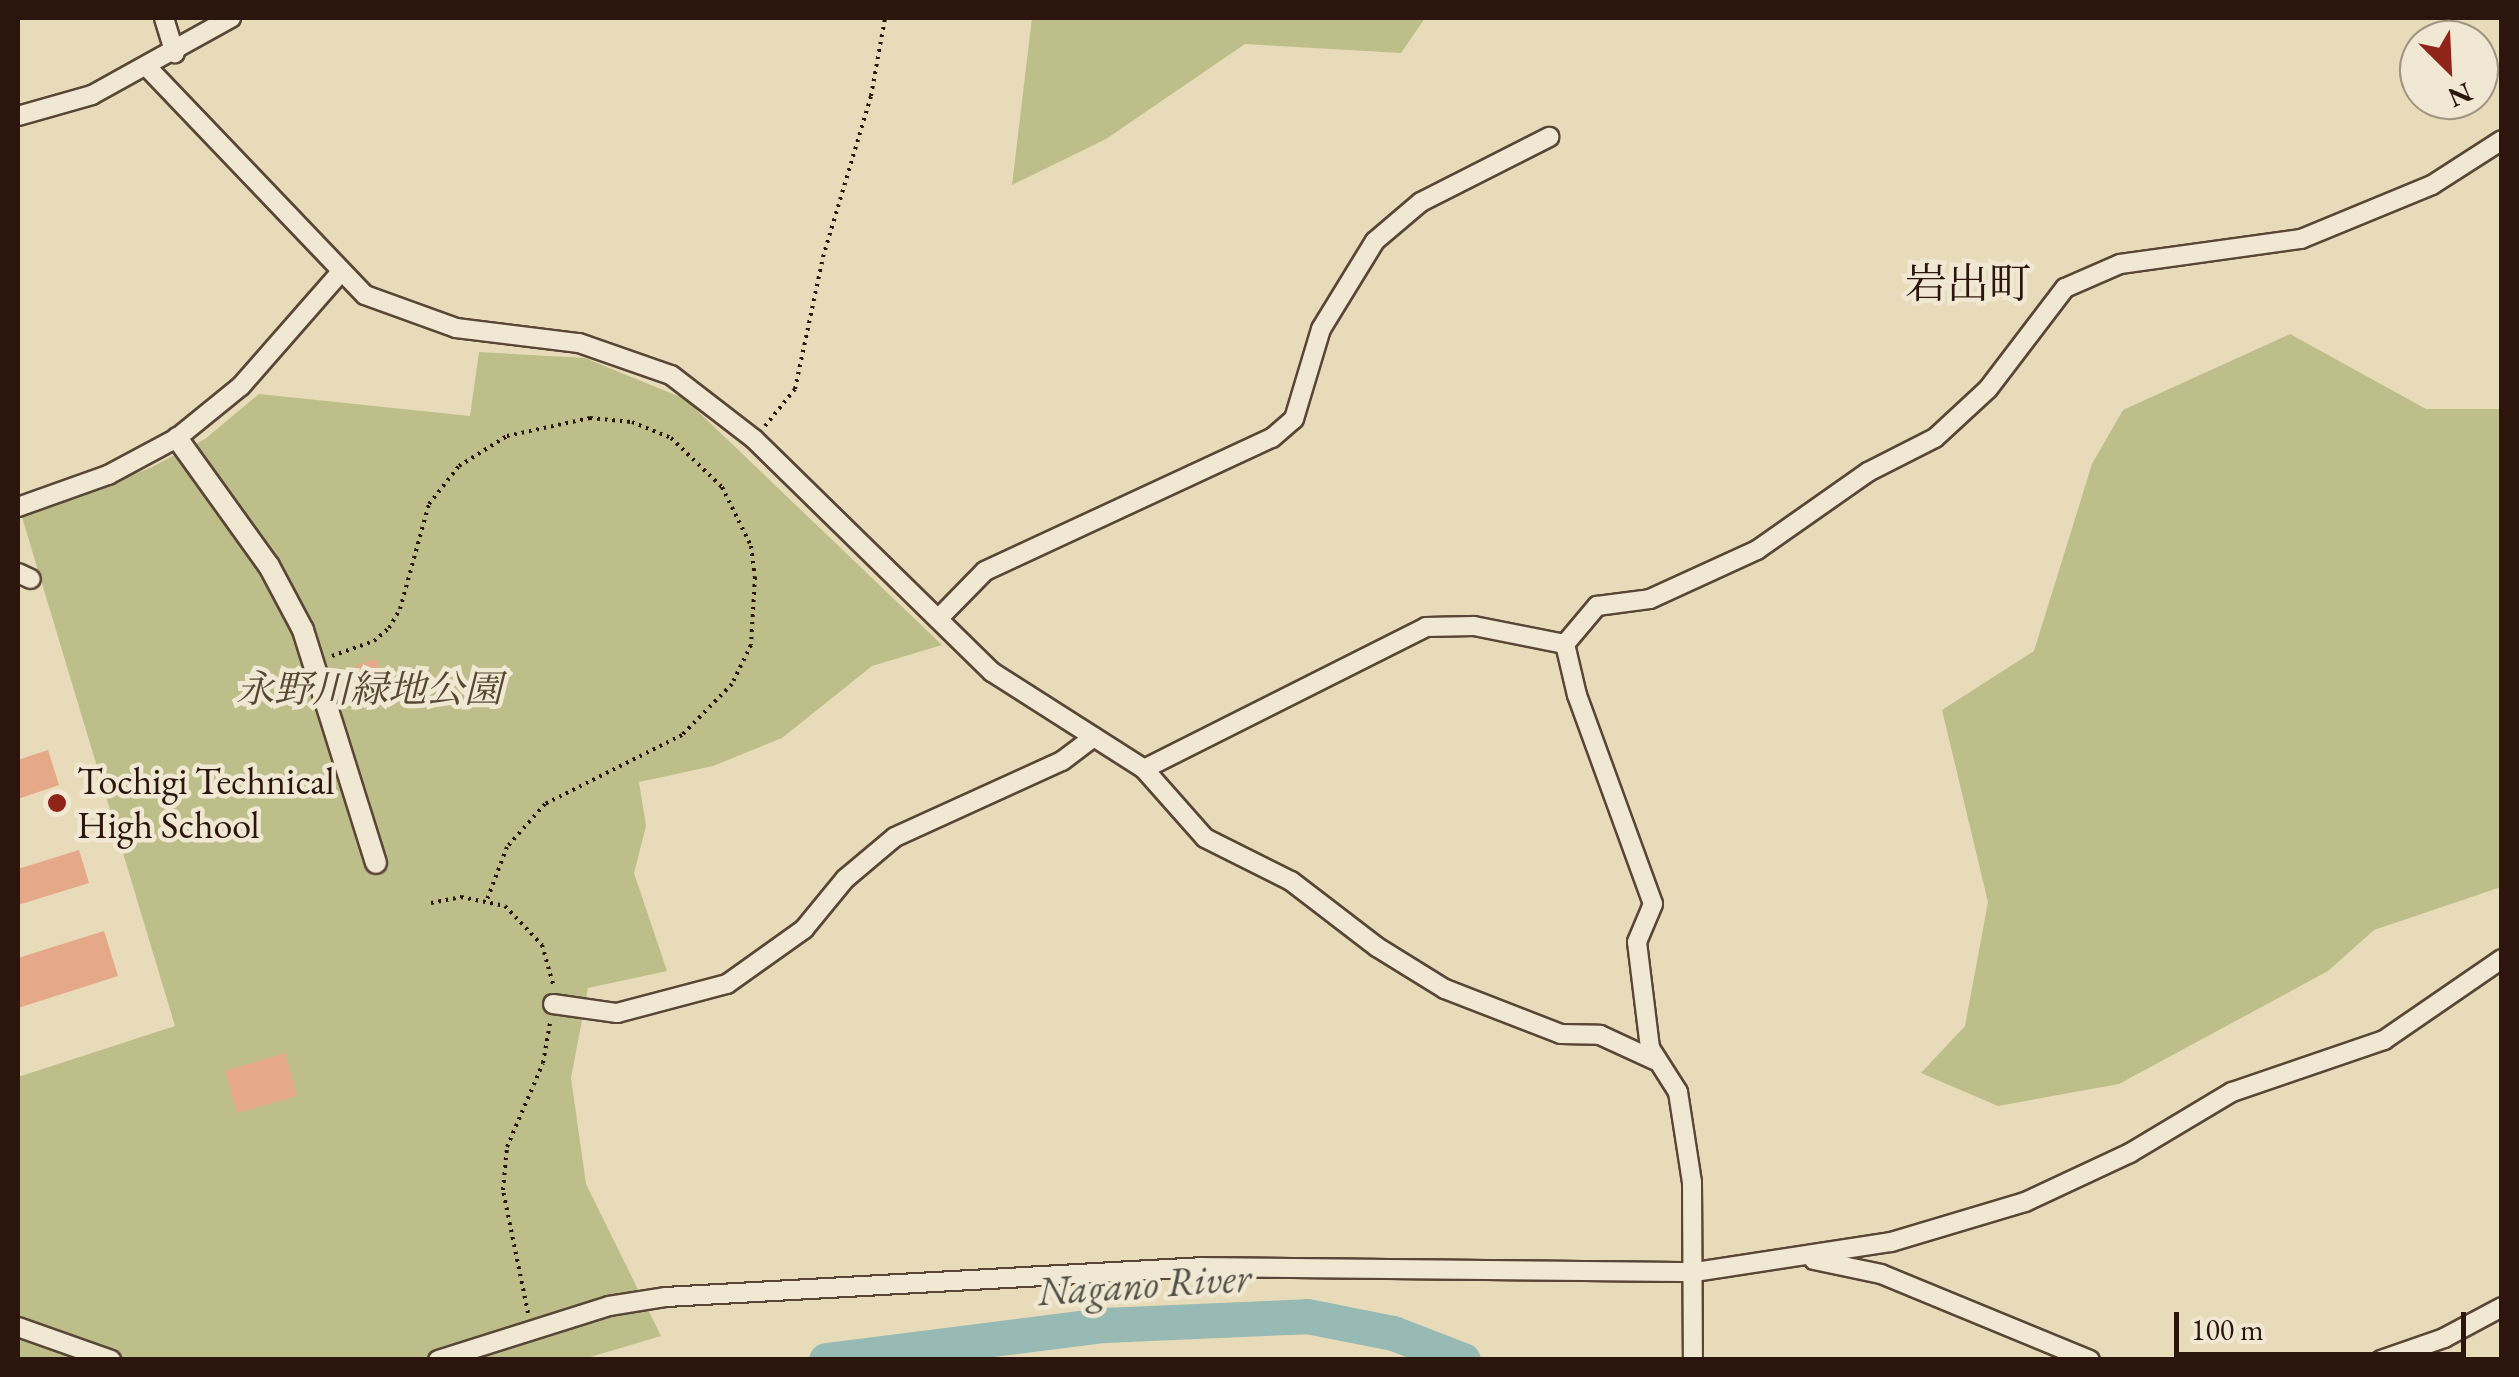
<!DOCTYPE html>
<meta charset="utf-8">
<style>
body{margin:0}
#map{position:relative;width:2519px;height:1377px;overflow:hidden;background:#e8dbb9;font-family:"EB Garamond","Noto Serif JP",serif}
div>[style]{position:absolute}
.green>*{inset:0;background:#bdbe8a}
.river>*{height:35px;margin:-17.5px;padding:0 17.5px;transform-origin:17.5px;border-radius:17.5px;background:#98bab5}
.building>*{inset:0;background:#e5a889}
.path>*{height:4px;margin-top:-2px;transform-origin:0;background:repeating-linear-gradient(90deg,#2b150c 0 2.5px,transparent 0 7.5px)}
.roads{filter:drop-shadow(2px 0 #5a4637) drop-shadow(-2px 0 #5a4637) drop-shadow(0 2px #5a4637) drop-shadow(0 -2px #5a4637)}
.minor>*{height:18px;margin:-9px;padding:0 9px;transform-origin:9px;border-radius:9px;background:#f0e8d2}
.tertiary>*{height:20px;margin:-10px;padding:0 10px;transform-origin:10px;border-radius:10px;background:#f0e8d2}
.dots>*{width:28px;height:28px;translate:-50% -50%;box-sizing:border-box;border:5px solid #f0e8d2;border-radius:50%}
span{translate:-50% -50%;white-space:nowrap;text-align:center;line-height:1.15;-webkit-text-stroke:9px #f0e8d2;paint-order:stroke}
.park-label{font-size:38px;color:#574832;font-style:italic}
.poi-label{font-size:38px;color:#2b150c}
.left{translate:0 -50%;text-align:left}
.water-label{font-size:40px;color:#514f47;font-style:italic}
.quarter-label{font-size:42px;color:#2b150c}
.frame{position:absolute;inset:0;border:20px solid #2b150c;pointer-events:none}
.north{position:absolute;left:2399px;top:20px;width:100px;height:100px;box-sizing:border-box;background:#f0e8d2;border:2px solid #a19483;border-radius:50%;rotate:156deg;font-size:28px;font-weight:700;line-height:40px;text-align:center;color:#2b150c}
.north::after{content:'';display:block;margin:auto;width:35px;height:45px;background:#8f2418;clip-path:polygon(50% 0,100% 100%,50% 72%,0 100%)}
.scale{position:absolute;left:2174px;top:1312px;width:292px;height:45px;box-sizing:border-box;border:5px solid #2b150c;border-top:0;padding-left:12px;font-size:30px;line-height:35px;white-space:nowrap;color:#2b150c;-webkit-text-stroke:8px #f0e8d2;paint-order:stroke}
</style>
<div id="map">
<div class="green">
<div style="clip-path:polygon(1032px 18px,1425px 18px,1401px 53px,1245px 44px,1106px 139px,1012px 185px)"></div>
<div style="clip-path:polygon(2290px 334px,2426px 409px,2501px 409px,2501px 887px,2374px 930px,2328px 971px,2119px 1084px,1998px 1106px,1921px 1073px,1965px 1026px,1988px 902px,1942px 710px,2034px 651px,2092px 464px,2123px 410px)"></div>
<div style="clip-path:polygon(479px 352px,585px 358px,685px 399px,942px 645px,872px 666px,782px 738px,713px 766px,639px 782px,646px 826px,634px 873px,667px 971px,588px 988px,571px 1078px,586px 1184px,661px 1336px,580px 1360px,18px 1359px,18px 1077px,175px 1026px,22px 517px,150px 468px,205px 439px,259px 394px,470px 416px)"></div>
</div>
<div class="river">
<div style="left:826px;top:1360px;width:280px;rotate:-7.2deg"></div>
<div style="left:1104px;top:1325px;width:203px;rotate:-2.5deg"></div>
<div style="left:1307px;top:1316px;width:88px;rotate:11.2deg"></div>
<div style="left:1393px;top:1333px;width:75px;rotate:21.1deg"></div>
</div>
<div class="building">
<div style="clip-path:polygon(376px 659px,386px 694px,366px 700px,356px 665px)"></div>
<div style="clip-path:polygon(48px 750px,59px 785px,18px 799px,18px 760px)"></div>
<div style="clip-path:polygon(79px 850px,89px 883px,18px 905px,18px 869px)"></div>
<div style="clip-path:polygon(104px 931px,118px 976px,18px 1008px,18px 958px)"></div>
<div style="clip-path:polygon(285px 1053px,297px 1096px,237px 1113px,225px 1071px)"></div>
</div>
<div class="path">
<div style="left:765px;top:426px;width:48px;rotate:-51deg"></div>
<div style="left:795px;top:389px;width:135px;rotate:-78deg"></div>
<div style="left:823px;top:257px;width:168px;rotate:-73.4deg"></div>
<div style="left:871px;top:96px;width:79px;rotate:-79.8deg"></div>
<div style="left:332px;top:656px;width:45px;rotate:-19.7deg"></div>
<div style="left:374px;top:641px;width:20px;rotate:-41deg"></div>
<div style="left:389px;top:628px;width:22px;rotate:-60deg"></div>
<div style="left:400px;top:609px;width:109px;rotate:-74.6deg"></div>
<div style="left:429px;top:504px;width:48px;rotate:-51.7deg"></div>
<div style="left:459px;top:466px;width:57px;rotate:-32deg"></div>
<div style="left:507px;top:436px;width:85px;rotate:-12.2deg"></div>
<div style="left:590px;top:418px;width:42px;rotate:5.4deg"></div>
<div style="left:632px;top:422px;width:42px;rotate:22.3deg"></div>
<div style="left:671px;top:438px;width:71px;rotate:43.9deg"></div>
<div style="left:722px;top:487px;width:66px;rotate:63.8deg"></div>
<div style="left:751px;top:546px;width:31px;rotate:83deg"></div>
<div style="left:755px;top:577px;width:68px;rotate:93.4deg"></div>
<div style="left:751px;top:645px;width:43px;rotate:116deg"></div>
<div style="left:732px;top:684px;width:71px;rotate:134.4deg"></div>
<div style="left:682px;top:735px;width:153px;rotate:153.3deg"></div>
<div style="left:545px;top:804px;width:57px;rotate:131.5deg"></div>
<div style="left:507px;top:847px;width:57px;rotate:110.7deg"></div>
<div style="left:431px;top:903px;width:31px;rotate:-11deg"></div>
<div style="left:461px;top:897px;width:45px;rotate:11.6deg"></div>
<div style="left:505px;top:906px;width:54px;rotate:46.5deg"></div>
<div style="left:542px;top:945px;width:41px;rotate:74.2deg"></div>
<div style="left:528px;top:1313px;width:126px;rotate:-101.5deg"></div>
<div style="left:503px;top:1190px;width:43px;rotate:-84.7deg"></div>
<div style="left:507px;top:1147px;width:91px;rotate:-66.8deg"></div>
<div style="left:543px;top:1063px;width:41px;rotate:-80.1deg"></div>
</div>
<div class="roads">
<div class="minor">
<div style="left:164px;top:18px;width:37px;rotate:73deg"></div>
<div style="left:148px;top:68px;width:314px;rotate:46.3deg"></div>
<div style="left:365px;top:295px;width:97px;rotate:19.9deg"></div>
<div style="left:456px;top:328px;width:124px;rotate:7deg"></div>
<div style="left:579px;top:343px;width:97px;rotate:19.2deg"></div>
<div style="left:671px;top:375px;width:105px;rotate:37.6deg"></div>
<div style="left:754px;top:439px;width:333px;rotate:44.4deg"></div>
<div style="left:992px;top:672px;width:180px;rotate:32.5deg"></div>
<div style="left:1144px;top:769px;width:92px;rotate:48.5deg"></div>
<div style="left:1205px;top:838px;width:96px;rotate:26.6deg"></div>
<div style="left:1291px;top:881px;width:108px;rotate:37.5deg"></div>
<div style="left:1377px;top:947px;width:80px;rotate:31.7deg"></div>
<div style="left:1445px;top:989px;width:124px;rotate:21.2deg"></div>
<div style="left:1561px;top:1034px;width:39px;rotate:1deg"></div>
<div style="left:1600px;top:1035px;width:60px;rotate:24.8deg"></div>
<div style="left:18px;top:116px;width:77px;rotate:-15.8deg"></div>
<div style="left:92px;top:95px;width:159px;rotate:-29deg"></div>
<div style="left:18px;top:507px;width:96px;rotate:-19.6deg"></div>
<div style="left:108px;top:475px;width:78px;rotate:-28.2deg"></div>
<div style="left:177px;top:438px;width:82px;rotate:-39.1deg"></div>
<div style="left:241px;top:386px;width:149px;rotate:-48.8deg"></div>
<div style="left:18px;top:573px;width:14px;rotate:25deg"></div>
<div style="left:938px;top:619px;width:67px;rotate:-45.6deg"></div>
<div style="left:985px;top:571px;width:316px;rotate:-24.9deg"></div>
<div style="left:1272px;top:438px;width:29px;rotate:-41deg"></div>
<div style="left:1294px;top:419px;width:94px;rotate:-73.3deg"></div>
<div style="left:1321px;top:329px;width:103px;rotate:-58.5deg"></div>
<div style="left:1375px;top:241px;width:60px;rotate:-40.3deg"></div>
<div style="left:1421px;top:202px;width:144px;rotate:-26.9deg"></div>
<div style="left:1565px;top:644px;width:50px;rotate:-49.9deg"></div>
<div style="left:1597px;top:606px;width:53px;rotate:-7.5deg"></div>
<div style="left:1650px;top:599px;width:118px;rotate:-24.6deg"></div>
<div style="left:1757px;top:550px;width:136px;rotate:-35.1deg"></div>
<div style="left:1868px;top:472px;width:75px;rotate:-26.9deg"></div>
<div style="left:1935px;top:438px;width:72px;rotate:-42.8deg"></div>
<div style="left:1988px;top:389px;width:127px;rotate:-52.7deg"></div>
<div style="left:2065px;top:288px;width:60px;rotate:-23.6deg"></div>
<div style="left:2120px;top:264px;width:183px;rotate:-7.9deg"></div>
<div style="left:2301px;top:239px;width:142px;rotate:-22.4deg"></div>
<div style="left:2432px;top:185px;width:83px;rotate:-32.7deg"></div>
<div style="left:1565px;top:644px;width:52px;rotate:76.8deg"></div>
<div style="left:1577px;top:695px;width:222px;rotate:70deg"></div>
<div style="left:1653px;top:904px;width:41px;rotate:112.8deg"></div>
<div style="left:1637px;top:942px;width:107px;rotate:83deg"></div>
<div style="left:1650px;top:1048px;width:52px;rotate:57.5deg"></div>
<div style="left:1678px;top:1092px;width:91px;rotate:81.2deg"></div>
<div style="left:1692px;top:1182px;width:178px;rotate:89.7deg"></div>
<div style="left:1144px;top:769px;width:316px;rotate:-26.7deg"></div>
<div style="left:1426px;top:627px;width:48px;rotate:-1.2deg"></div>
<div style="left:1474px;top:626px;width:93px;rotate:11.2deg"></div>
<div style="left:553px;top:1004px;width:65px;rotate:8deg"></div>
<div style="left:617px;top:1013px;width:114px;rotate:-14.8deg"></div>
<div style="left:727px;top:984px;width:95px;rotate:-35.5deg"></div>
<div style="left:804px;top:929px;width:65px;rotate:-50.6deg"></div>
<div style="left:845px;top:879px;width:65px;rotate:-40deg"></div>
<div style="left:895px;top:837px;width:183px;rotate:-24.5deg"></div>
<div style="left:1062px;top:761px;width:40px;rotate:-37deg"></div>
<div style="left:1814px;top:1260px;width:68px;rotate:11.8deg"></div>
<div style="left:1881px;top:1274px;width:226px;rotate:22.4deg"></div>
<div style="left:18px;top:1327px;width:99px;rotate:19.5deg"></div>
<div style="left:438px;top:1360px;width:179px;rotate:-17.5deg"></div>
<div style="left:609px;top:1306px;width:58px;rotate:-9deg"></div>
<div style="left:666px;top:1297px;width:539px;rotate:-3.19deg"></div>
<div style="left:1204px;top:1267px;width:491px;rotate:0.6deg"></div>
<div style="left:1695px;top:1272px;width:198px;rotate:-8.7deg"></div>
<div style="left:1891px;top:1242px;width:140px;rotate:-16.6deg"></div>
<div style="left:2025px;top:1202px;width:116px;rotate:-25deg"></div>
<div style="left:2130px;top:1153px;width:119px;rotate:-30.9deg"></div>
<div style="left:2232px;top:1092px;width:161px;rotate:-18.9deg"></div>
<div style="left:2384px;top:1040px;width:143px;rotate:-34.5deg"></div>
<div style="left:2381px;top:1360px;width:67px;rotate:-19.2deg"></div>
<div style="left:2444px;top:1338px;width:66px;rotate:-28.1deg"></div>
</div>
<div class="tertiary">
<div style="left:177px;top:438px;width:158px;rotate:54.3deg"></div>
<div style="left:269px;top:566px;width:72px;rotate:62deg"></div>
<div style="left:303px;top:630px;width:244px;rotate:72.6deg"></div>
</div>
</div>
<div class="dots">
<div style="left:57px;top:803px;background:#8f2418"></div>
</div>
<div class="park-label">
<span style="left:369px;top:689px">永野川緑地公園</span>
</div>
<div class="poi-label">
<span class="left" style="left:77px;top:803px">Tochigi Technical<br>High School</span>
</div>
<div class="water-label">
<span style="left:1144px;top:1284px;rotate:-4deg">Nagano River</span>
</div>
<div class="quarter-label">
<span style="left:1968px;top:284px">岩出町</span>
</div>
<div class="frame"></div>
<div class="north">N</div>
<div class="scale">100 m</div>
</div>
